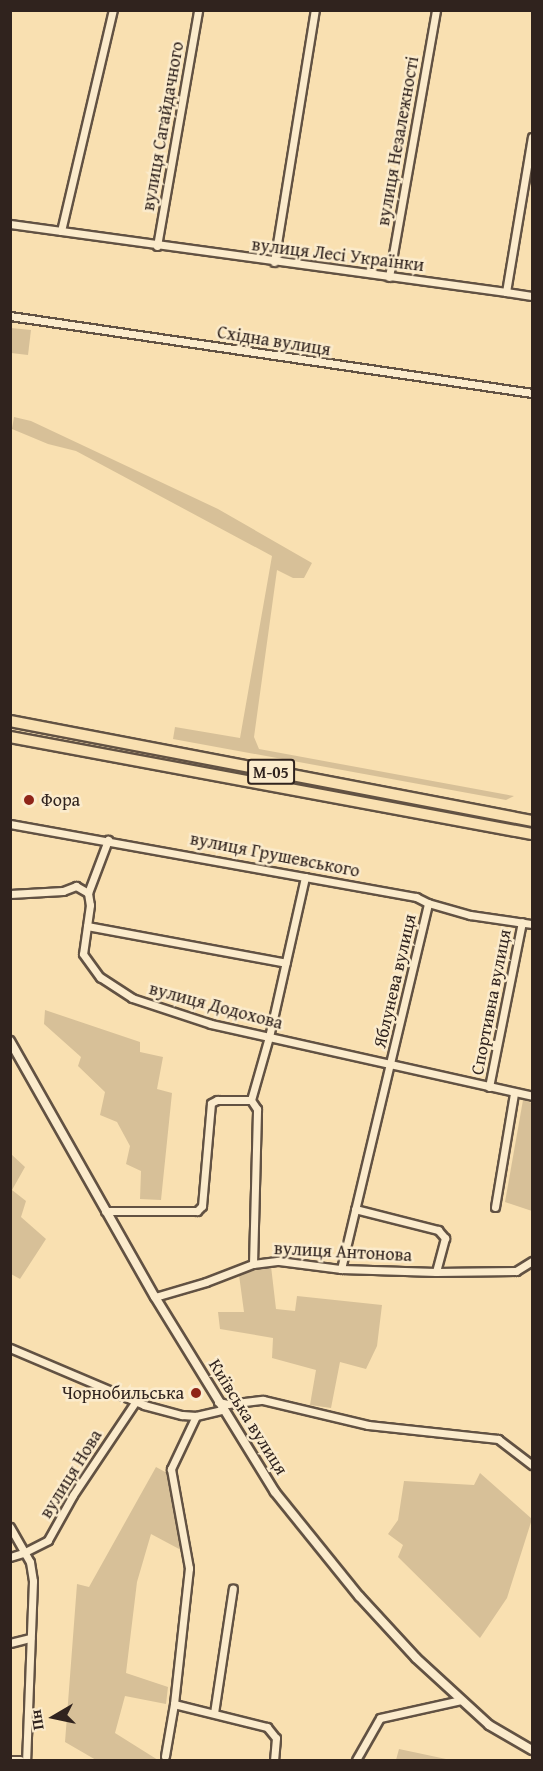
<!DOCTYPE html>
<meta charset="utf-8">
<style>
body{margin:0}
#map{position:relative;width:543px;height:1771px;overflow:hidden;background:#f9e0b1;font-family:"Gentium Book Plus",serif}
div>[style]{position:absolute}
.green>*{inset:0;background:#d7c098}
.roads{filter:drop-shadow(2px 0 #625243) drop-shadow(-2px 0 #625243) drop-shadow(0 2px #625243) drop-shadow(0 -2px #625243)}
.minor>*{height:7px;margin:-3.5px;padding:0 3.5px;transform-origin:3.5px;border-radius:3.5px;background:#fbebcc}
.tertiary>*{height:8px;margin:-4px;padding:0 4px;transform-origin:4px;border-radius:4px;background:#fbebcc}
.trunk>*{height:10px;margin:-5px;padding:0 5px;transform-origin:5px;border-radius:5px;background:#f9e0b1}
.dots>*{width:16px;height:16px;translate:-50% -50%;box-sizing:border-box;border:3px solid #fbebcc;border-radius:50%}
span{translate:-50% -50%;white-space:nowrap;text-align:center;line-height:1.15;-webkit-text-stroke:5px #fbebcc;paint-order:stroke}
.shield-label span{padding:2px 4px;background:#fbebcc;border:2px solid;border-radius:4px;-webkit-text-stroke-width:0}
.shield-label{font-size:16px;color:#30231e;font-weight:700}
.street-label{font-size:18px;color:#30231e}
.poi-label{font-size:18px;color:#30231e}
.left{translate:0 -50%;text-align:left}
.right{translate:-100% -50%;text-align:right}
.frame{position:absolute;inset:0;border:12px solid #30231e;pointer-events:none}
.north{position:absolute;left:24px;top:1687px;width:60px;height:60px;-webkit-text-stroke:4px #fbebcc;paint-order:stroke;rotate:261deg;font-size:16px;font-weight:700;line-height:24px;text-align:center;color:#30231e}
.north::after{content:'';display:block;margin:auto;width:21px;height:27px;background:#30231e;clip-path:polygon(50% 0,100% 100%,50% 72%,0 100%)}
</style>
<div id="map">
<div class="green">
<div style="clip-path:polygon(11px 328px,31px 330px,28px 355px,11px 353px)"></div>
<div style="clip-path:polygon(14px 417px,31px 421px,218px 509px,312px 563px,304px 578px,293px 578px,277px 570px,254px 737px,259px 749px,514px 796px,506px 800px,173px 739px,175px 727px,240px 738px,272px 556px,76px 451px,48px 444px,12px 429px)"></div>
<div style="clip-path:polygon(45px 1010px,140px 1042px,140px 1052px,163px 1057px,157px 1089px,172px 1093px,161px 1200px,140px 1199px,141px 1171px,126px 1164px,130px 1146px,117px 1122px,100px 1115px,105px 1092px,78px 1066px,81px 1057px,44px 1024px)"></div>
<div style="clip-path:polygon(523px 1100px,532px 1103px,532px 1211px,505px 1202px)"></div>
<div style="clip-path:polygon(11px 1154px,25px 1167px,12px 1190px,26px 1201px,21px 1217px,46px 1239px,20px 1279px,11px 1274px)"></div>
<div style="clip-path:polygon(271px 1266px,276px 1309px,295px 1311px,297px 1296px,382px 1305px,377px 1346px,366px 1369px,340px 1362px,331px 1408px,310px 1405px,316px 1370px,272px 1358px,273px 1338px,220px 1329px,218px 1312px,244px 1312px,239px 1275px)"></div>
<div style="clip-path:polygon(156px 1467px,167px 1473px,181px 1550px,151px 1534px,137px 1582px,126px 1673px,168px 1687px,166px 1704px,125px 1696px,115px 1733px,158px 1760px,96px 1760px,65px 1742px,77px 1584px,89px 1587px)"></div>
<div style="clip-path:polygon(480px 1473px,532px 1519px,507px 1598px,480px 1638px,398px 1557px,403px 1545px,388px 1534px,398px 1520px,404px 1481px,474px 1485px)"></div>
<div style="clip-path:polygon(399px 1749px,446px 1759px,447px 1760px,396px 1760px)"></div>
</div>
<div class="roads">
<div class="minor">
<div style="left:10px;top:224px;width:501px;rotate:7.81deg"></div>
<div style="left:506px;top:292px;width:157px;rotate:-80.5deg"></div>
<div style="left:61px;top:231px;width:227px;rotate:-76.8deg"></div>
<div style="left:157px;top:246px;width:240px;rotate:-80.1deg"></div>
<div style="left:274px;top:262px;width:255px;rotate:-80.8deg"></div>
<div style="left:389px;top:277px;width:271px;rotate:-80deg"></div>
<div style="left:506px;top:292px;width:26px;rotate:9deg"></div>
<div style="left:10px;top:316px;width:528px;rotate:8.39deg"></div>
<div style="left:10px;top:824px;width:413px;rotate:10.2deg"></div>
<div style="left:416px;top:897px;width:13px;rotate:27deg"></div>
<div style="left:428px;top:903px;width:44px;rotate:15.9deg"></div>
<div style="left:470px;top:915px;width:63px;rotate:8.3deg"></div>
<div style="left:88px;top:893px;width:57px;rotate:-69.3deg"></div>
<div style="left:10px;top:894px;width:53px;rotate:-3.2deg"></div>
<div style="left:63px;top:891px;width:14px;rotate:-21deg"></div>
<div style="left:76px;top:886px;width:14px;rotate:30deg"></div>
<div style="left:88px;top:893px;width:12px;rotate:81deg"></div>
<div style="left:90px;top:905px;width:49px;rotate:98.1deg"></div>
<div style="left:83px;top:954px;width:29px;rotate:54deg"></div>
<div style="left:100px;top:977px;width:38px;rotate:33deg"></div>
<div style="left:132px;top:998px;width:83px;rotate:18.2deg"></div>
<div style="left:211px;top:1024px;width:329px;rotate:12.6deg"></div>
<div style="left:87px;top:926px;width:202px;rotate:10.5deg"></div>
<div style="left:489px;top:1087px;width:168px;rotate:-78.7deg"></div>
<div style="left:495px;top:1207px;width:116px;rotate:-80.5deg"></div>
<div style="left:355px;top:1209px;width:86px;rotate:14.2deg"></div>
<div style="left:438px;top:1230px;width:11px;rotate:49deg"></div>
<div style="left:445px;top:1238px;width:35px;rotate:105deg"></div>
<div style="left:105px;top:1211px;width:92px"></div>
<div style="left:197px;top:1211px;width:7px;rotate:-45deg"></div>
<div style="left:202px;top:1206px;width:103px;rotate:-85deg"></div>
<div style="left:211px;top:1103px;width:7px;rotate:-27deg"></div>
<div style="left:217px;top:1100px;width:34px"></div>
<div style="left:253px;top:1264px;width:155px;rotate:-88.5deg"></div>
<div style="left:257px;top:1109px;width:11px;rotate:-124deg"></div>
<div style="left:251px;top:1100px;width:66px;rotate:-74.1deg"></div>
<div style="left:269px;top:1037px;width:164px;rotate:-77.3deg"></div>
<div style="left:341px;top:1269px;width:376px;rotate:-76.6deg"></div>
<div style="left:155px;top:1297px;width:53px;rotate:-16.4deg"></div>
<div style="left:206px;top:1282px;width:50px;rotate:-21deg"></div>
<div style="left:253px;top:1264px;width:26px;rotate:-7deg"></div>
<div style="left:279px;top:1261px;width:63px;rotate:7.4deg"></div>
<div style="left:341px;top:1269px;width:95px;rotate:1.8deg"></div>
<div style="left:436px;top:1272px;width:80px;rotate:-0.7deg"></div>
<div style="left:516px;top:1271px;width:19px;rotate:-32deg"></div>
<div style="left:10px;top:1348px;width:146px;rotate:23deg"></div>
<div style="left:144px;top:1405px;width:39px;rotate:15deg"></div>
<div style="left:182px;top:1415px;width:14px;rotate:4deg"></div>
<div style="left:196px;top:1416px;width:28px;rotate:-13deg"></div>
<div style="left:218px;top:1402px;width:10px;rotate:11deg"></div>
<div style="left:228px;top:1404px;width:35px;rotate:-7deg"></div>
<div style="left:263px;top:1400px;width:108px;rotate:13.4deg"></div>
<div style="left:368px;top:1425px;width:131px;rotate:6.1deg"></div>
<div style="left:498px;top:1439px;width:43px;rotate:37.4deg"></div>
<div style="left:196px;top:1416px;width:59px;rotate:115.3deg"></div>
<div style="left:171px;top:1469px;width:101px;rotate:79.7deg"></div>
<div style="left:189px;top:1568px;width:137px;rotate:96.3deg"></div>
<div style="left:174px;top:1704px;width:96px;rotate:13.9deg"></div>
<div style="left:267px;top:1727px;width:14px;rotate:51deg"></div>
<div style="left:276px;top:1738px;width:22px;rotate:95deg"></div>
<div style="left:10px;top:1527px;width:40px;rotate:60.3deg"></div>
<div style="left:30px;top:1562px;width:19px;rotate:81deg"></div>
<div style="left:33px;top:1581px;width:179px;rotate:92.2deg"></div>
<div style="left:10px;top:1557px;width:14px;rotate:-17deg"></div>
<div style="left:23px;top:1553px;width:28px;rotate:-27deg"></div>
<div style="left:48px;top:1540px;width:51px;rotate:-60.9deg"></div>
<div style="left:73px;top:1495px;width:113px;rotate:-56.2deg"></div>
<div style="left:10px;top:1643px;width:21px;rotate:-14deg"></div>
<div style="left:214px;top:1713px;width:126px;rotate:-81.4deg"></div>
<div style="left:165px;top:1756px;width:53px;rotate:-80.2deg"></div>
<div style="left:10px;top:1760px;width:10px"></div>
<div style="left:356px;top:1760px;width:48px;rotate:-60.3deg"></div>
<div style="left:380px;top:1718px;width:83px;rotate:-12.5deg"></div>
</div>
<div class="tertiary">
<div style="left:10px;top:1041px;width:294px;rotate:60.5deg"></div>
<div style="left:155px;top:1297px;width:229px;rotate:58.4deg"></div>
<div style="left:275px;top:1492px;width:134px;rotate:51.1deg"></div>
<div style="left:359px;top:1596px;width:84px;rotate:47.4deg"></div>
<div style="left:416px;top:1658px;width:99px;rotate:42.5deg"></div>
<div style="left:489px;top:1725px;width:50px;rotate:30.2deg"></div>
</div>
<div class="trunk">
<div style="left:10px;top:721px;width:531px;rotate:10.84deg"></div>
<div style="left:10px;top:737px;width:531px;rotate:10.53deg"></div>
</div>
</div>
<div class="dots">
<div style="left:29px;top:800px;background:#8f2418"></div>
<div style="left:196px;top:1393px;background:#8f2418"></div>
</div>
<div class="shield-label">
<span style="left:271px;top:772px">М-05</span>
</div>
<div class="street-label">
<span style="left:163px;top:126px;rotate:-80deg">вулиця Сагайдачного</span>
<span style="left:398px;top:141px;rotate:-80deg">вулиця Незалежності</span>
<span style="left:338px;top:255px;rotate:7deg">вулиця Лесі Українки</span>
<span style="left:274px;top:341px;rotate:9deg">Східна вулиця</span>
<span style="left:275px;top:855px;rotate:11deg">вулиця Грушевського</span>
<span style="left:395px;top:981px;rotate:-77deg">Яблунева вулиця</span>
<span style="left:491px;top:1002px;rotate:-79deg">Спортивна вулиця</span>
<span style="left:216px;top:1006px;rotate:15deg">вулиця Додохова</span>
<span style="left:343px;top:1252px;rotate:3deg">вулиця Антонова</span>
<span style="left:248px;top:1417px;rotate:58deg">Київська вулиця</span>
<span style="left:71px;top:1474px;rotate:-58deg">вулиця Нова</span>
</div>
<div class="poi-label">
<span class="left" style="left:41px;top:800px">Фора</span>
<span class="right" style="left:184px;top:1393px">Чорнобильська</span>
</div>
<div class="frame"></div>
<div class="north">Пн</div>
</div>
